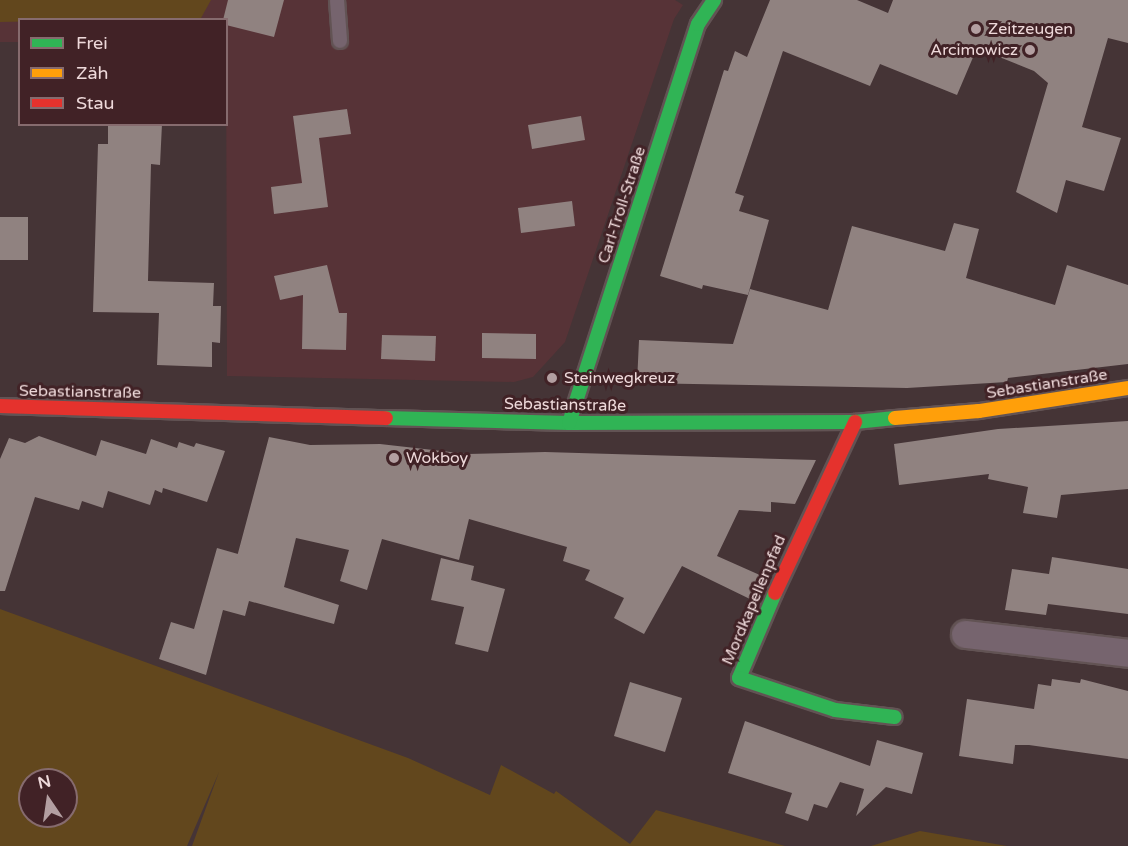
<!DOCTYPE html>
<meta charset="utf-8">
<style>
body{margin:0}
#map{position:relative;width:1128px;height:846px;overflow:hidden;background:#453436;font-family:"Varela Round",sans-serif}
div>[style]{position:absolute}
.built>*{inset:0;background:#573337}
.green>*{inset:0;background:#62471d}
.building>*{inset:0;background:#908280}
.roads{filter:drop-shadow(2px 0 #625354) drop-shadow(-2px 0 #625354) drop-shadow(0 2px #625354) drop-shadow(0 -2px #625354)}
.lane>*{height:14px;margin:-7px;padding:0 7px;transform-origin:7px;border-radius:7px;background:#76646e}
.street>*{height:27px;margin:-13.5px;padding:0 13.5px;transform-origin:13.5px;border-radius:13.5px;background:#76646e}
.fast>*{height:14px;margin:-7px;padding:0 7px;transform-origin:7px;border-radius:7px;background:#30b455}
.slow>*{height:14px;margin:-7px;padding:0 7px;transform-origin:7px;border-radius:7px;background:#ff9f0a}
.jam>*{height:14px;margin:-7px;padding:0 7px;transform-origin:7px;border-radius:7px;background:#e5322d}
.dots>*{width:16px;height:16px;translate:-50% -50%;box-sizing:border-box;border:3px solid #412226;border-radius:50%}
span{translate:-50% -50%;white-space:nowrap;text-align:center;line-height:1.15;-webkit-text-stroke:6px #412226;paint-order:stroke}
.poi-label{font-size:16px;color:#eed9da}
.left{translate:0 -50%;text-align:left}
.right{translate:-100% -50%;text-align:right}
.street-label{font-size:16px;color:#eed9da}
.legend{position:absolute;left:18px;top:18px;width:210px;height:108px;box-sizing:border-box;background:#412226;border:2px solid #866b6e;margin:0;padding:8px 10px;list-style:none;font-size:18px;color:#eed9da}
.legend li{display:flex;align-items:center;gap:12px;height:30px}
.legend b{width:30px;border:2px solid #866b6e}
.north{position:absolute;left:18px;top:768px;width:60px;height:60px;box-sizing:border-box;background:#412226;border:2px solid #866b6e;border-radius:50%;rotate:347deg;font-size:16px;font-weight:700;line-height:24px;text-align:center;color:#eed9da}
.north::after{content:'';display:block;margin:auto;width:21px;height:27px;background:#b39fa1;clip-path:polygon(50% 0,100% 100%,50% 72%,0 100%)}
</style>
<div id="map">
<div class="built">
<div style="clip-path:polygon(0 0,675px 0,683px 5px,674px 19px,565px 342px,533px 377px,514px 382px,227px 376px,226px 20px,20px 20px,19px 42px,0 42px)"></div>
</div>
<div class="green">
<div style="clip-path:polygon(0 0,211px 0,201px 18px,0 22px)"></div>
<div style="clip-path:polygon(evenodd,0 609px,408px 758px,490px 795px,501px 765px,554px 794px,556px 791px,630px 844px,656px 810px,785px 846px,192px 846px,219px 772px,187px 846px,0 846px,0 609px,30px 780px,66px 780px,66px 816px,30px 816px,30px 780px)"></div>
<div style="clip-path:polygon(920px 831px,1007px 846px,871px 846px)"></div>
</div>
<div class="building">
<div style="clip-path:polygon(228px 0,284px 0,274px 37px,226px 25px,223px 20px)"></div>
<div style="clip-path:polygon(770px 0,857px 0,888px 13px,893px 0,1128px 0,1128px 43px,1108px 38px,1082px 127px,1121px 138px,1104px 191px,1066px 180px,1057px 213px,1016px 192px,1048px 83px,1034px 71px,977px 48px,957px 95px,880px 64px,870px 86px,783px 51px,735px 193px,744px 196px,739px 211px,769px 220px,748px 295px,703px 285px,702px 289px,660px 276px,724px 70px,728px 71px,735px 51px,747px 57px)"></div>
<div style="clip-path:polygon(347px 109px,351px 134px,319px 138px,328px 207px,274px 214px,271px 187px,302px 183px,293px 116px)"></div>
<div style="clip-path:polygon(581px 116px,585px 140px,532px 149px,528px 125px)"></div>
<div style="clip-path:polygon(108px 124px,162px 124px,160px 165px,151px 164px,148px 281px,214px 283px,213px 306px,221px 306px,220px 343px,212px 342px,212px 367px,157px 365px,159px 313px,93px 312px,98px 144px,108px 144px)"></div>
<div style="clip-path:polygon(572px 201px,575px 226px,521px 233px,518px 208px)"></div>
<div style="clip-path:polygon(0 217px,28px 217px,28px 260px,0 260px)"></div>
<div style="clip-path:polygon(954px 223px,979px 229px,966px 278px,1055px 305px,1067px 265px,1128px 285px,1128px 364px,1008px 378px,1007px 382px,907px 388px,637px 383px,639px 340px,733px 344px,750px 289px,828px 310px,852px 226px,945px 251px)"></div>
<div style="clip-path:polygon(327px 265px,339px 313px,347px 313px,346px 350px,302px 349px,303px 295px,280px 300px,274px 276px)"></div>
<div style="clip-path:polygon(482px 333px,536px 334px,536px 359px,482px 358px)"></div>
<div style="clip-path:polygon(382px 335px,436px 336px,435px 361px,381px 359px)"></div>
<div style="clip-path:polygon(1128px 421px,1128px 489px,1061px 495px,1057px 518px,1023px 513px,1028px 487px,988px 479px,989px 474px,899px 485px,894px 444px,998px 429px)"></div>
<div style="clip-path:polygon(39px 436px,96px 456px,101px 440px,146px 454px,151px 439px,177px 448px,179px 442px,194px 447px,196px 443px,225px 451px,207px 502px,163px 488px,162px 493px,155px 490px,150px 505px,108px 491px,103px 508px,82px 501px,79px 510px,35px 497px,5px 591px,0 591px,0 459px,9px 438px,25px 443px)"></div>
<div style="clip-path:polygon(269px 437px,310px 445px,380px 444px,468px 454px,545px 452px,816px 460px,795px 504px,771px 502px,771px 512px,739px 510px,717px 556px,762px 576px,752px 600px,682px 566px,644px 634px,614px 618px,624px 598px,585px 580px,590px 570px,563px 561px,567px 547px,469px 519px,459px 560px,382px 539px,367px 590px,340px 581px,349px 550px,296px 538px,284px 587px,339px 605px,334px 624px,249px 601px,245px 616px,223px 610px,206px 675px,159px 659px,171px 622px,194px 629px,217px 548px,238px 554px,230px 583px)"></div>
<div style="clip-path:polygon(1052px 557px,1128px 569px,1128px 614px,1048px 604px,1046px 615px,1005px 610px,1012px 569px,1049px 574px)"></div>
<div style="clip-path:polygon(441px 558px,474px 566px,471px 580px,505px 589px,488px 652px,455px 644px,464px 607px,431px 600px)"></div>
<div style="clip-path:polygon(1052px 679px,1080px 683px,1081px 679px,1128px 691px,1128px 759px,1029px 745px,1015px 745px,1013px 764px,959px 756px,967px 699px,1034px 709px,1038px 684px,1051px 686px)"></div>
<div style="clip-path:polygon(630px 682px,682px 698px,665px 752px,614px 736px)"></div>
<div style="clip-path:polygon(745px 721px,870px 766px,877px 740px,923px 753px,912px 794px,886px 787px,856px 816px,864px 789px,840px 782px,827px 808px,814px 804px,808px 821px,785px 813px,792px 793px,728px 773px)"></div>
</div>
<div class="roads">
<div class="lane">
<div style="left:337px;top:0;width:41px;rotate:85.8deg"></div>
</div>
<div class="street">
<div style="left:965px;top:634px;width:164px;rotate:6.6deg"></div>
</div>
<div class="fast">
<div style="left:386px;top:418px;width:183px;rotate:1.6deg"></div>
<div style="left:569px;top:423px;width:286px;rotate:-0.2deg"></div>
<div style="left:855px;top:422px;width:40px;rotate:-5.7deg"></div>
<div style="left:569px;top:423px;width:419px;rotate:-72.1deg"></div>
<div style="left:698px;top:24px;width:29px;rotate:-56deg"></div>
<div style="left:775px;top:593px;width:92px;rotate:113deg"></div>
<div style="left:739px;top:678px;width:101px;rotate:18.4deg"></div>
<div style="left:835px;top:710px;width:60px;rotate:6.7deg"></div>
</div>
<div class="slow">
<div style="left:895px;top:418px;width:84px;rotate:-4.8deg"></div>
<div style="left:979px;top:411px;width:151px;rotate:-8.8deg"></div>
</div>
<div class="jam">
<div style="left:0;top:406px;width:386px;rotate:1.8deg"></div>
<div style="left:775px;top:593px;width:189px;rotate:-64.9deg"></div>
</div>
</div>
<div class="dots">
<div style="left:976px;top:29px;background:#b39fa1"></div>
<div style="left:1030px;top:50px;background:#b39fa1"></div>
<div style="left:552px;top:378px;background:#b39fa1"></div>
<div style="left:394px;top:458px;background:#b39fa1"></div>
</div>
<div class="poi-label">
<span class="left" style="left:988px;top:29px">Zeitzeugen</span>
<span class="right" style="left:1018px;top:50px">Arcimowicz</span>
<span class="left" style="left:564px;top:378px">Steinwegkreuz</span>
<span class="left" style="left:406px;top:458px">Wokboy</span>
</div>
<div class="street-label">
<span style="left:622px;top:205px;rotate:-72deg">Carl-Troll-Straße</span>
<span style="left:1047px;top:384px;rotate:-9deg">Sebastianstraße</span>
<span style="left:80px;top:392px;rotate:1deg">Sebastianstraße</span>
<span style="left:565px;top:405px;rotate:1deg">Sebastianstraße</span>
<span style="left:754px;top:600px;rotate:-67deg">Mordkapellenpfad</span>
</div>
<ul class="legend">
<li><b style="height:8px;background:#30b455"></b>Frei</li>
<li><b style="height:8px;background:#ff9f0a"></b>Zäh</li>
<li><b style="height:8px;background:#e5322d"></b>Stau</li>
</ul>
<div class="north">N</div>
</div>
